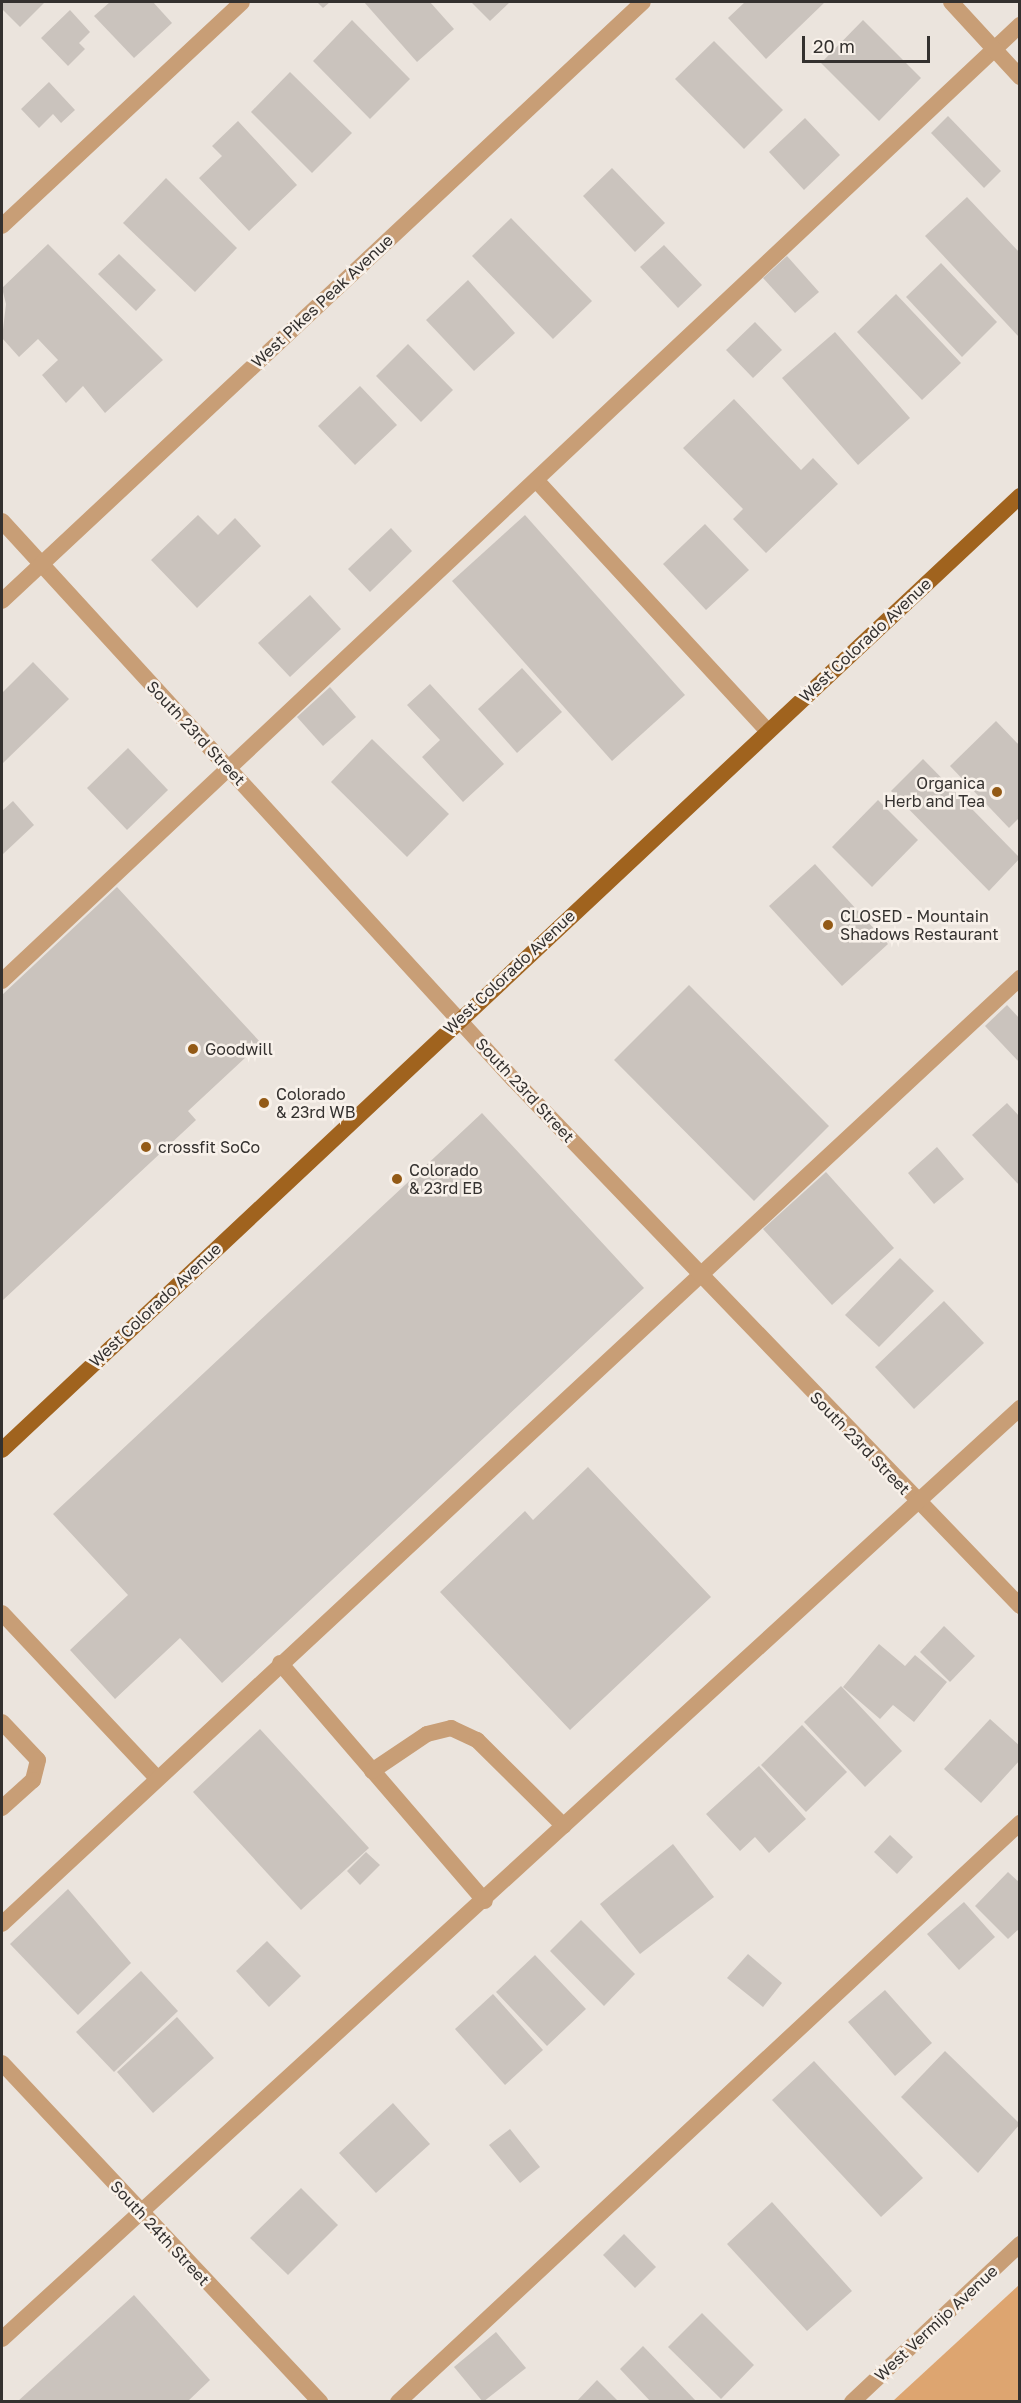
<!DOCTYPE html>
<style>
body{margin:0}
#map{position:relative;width:1021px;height:2403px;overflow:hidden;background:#ebe4dd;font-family:"Golos Text",sans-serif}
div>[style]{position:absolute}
.green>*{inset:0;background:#dda570}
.building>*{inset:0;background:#cac3bd}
.service>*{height:16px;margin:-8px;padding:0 8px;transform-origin:8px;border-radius:8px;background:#c89e76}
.minor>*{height:16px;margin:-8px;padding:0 8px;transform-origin:8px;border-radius:8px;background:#c89e76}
.primary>*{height:16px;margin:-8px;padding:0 8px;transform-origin:8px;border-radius:8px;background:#a0631e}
.dots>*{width:16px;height:16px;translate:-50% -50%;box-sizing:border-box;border:3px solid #f8f1ea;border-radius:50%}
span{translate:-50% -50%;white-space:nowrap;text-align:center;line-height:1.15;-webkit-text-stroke:5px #f8f1ea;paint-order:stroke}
.street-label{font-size:16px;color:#34312f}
.poi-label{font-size:16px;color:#34312f}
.right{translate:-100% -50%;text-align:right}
.left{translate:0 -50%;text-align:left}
.frame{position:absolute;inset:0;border:3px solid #34312f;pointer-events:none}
.scale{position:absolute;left:802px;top:36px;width:128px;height:27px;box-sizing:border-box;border:3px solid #34312f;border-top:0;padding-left:8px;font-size:18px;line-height:21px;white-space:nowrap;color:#34312f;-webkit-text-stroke:4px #f8f1ea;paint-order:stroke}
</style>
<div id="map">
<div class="green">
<div style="clip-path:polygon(1019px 2285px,1019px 2401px,893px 2401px)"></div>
</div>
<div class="building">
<div style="clip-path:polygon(2px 2px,45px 2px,20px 27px,2px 9px)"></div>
<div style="clip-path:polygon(110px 2px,153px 2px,172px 23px,134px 58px,94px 16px)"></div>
<div style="clip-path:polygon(317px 2px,330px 2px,323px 8px)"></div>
<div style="clip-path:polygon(364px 2px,430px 2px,454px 29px,417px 62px)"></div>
<div style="clip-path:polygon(471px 2px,510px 2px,490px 21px)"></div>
<div style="clip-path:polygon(745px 2px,825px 2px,766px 59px,728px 18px)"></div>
<div style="clip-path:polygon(70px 10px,90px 32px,79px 43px,85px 49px,68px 66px,41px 38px)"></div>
<div style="clip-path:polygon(352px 20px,410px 79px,370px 119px,313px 61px)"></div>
<div style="clip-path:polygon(863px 20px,921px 78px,879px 121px,821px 63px)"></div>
<div style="clip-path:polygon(714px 41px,783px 110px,744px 149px,675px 79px)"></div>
<div style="clip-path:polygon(290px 72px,352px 133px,312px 173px,251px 112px)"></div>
<div style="clip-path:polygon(49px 82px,75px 110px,61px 123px,53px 114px,39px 128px,21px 109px)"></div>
<div style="clip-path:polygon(948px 116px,1001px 171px,984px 188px,931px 133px)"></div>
<div style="clip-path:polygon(805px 118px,840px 155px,804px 190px,769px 152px)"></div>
<div style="clip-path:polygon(238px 121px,297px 185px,249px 231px,199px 178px,222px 156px,212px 146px)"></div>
<div style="clip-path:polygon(612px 168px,665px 223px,635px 252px,583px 196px)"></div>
<div style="clip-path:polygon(166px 178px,237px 248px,195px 292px,123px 223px)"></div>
<div style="clip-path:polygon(967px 197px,1020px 253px,1018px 336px,925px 236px)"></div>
<div style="clip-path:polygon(511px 218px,592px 301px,553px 339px,472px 256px)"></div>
<div style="clip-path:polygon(48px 244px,163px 360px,105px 413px,83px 386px,66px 403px,42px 375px,58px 360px,38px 339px,19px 357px,2px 338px,6px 304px,2px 288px)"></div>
<div style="clip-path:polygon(664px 245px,702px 285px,678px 308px,640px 267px)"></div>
<div style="clip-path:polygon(119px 254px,156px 290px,136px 311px,98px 274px)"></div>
<div style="clip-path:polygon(787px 256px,819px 292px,795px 313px,763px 278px)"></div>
<div style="clip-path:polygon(941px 263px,997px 322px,962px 357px,906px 297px)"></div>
<div style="clip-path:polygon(468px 280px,515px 333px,474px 371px,426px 320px)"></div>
<div style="clip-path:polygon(896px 294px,961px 363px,922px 400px,857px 332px)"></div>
<div style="clip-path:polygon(755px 322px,782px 350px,753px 378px,726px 350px)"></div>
<div style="clip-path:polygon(835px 332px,910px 418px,858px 465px,782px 378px)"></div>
<div style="clip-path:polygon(408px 344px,453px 390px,421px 422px,376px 376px)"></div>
<div style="clip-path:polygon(360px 386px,397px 425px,355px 465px,318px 426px)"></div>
<div style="clip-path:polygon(734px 399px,801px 470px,813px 458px,838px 484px,766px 553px,733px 519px,743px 509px,683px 448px)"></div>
<div style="clip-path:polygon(198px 515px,218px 535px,235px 518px,261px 546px,197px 608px,151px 560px)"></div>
<div style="clip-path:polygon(525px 515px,685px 695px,612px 761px,452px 581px)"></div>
<div style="clip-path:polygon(705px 524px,749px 570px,706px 610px,663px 564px)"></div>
<div style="clip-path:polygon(391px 528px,412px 551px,370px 592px,348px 569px)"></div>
<div style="clip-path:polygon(310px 595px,341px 629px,290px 677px,258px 643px)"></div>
<div style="clip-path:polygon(33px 662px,69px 699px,2px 764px,2px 693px)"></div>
<div style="clip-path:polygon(522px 668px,562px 712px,517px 753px,478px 709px)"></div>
<div style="clip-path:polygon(430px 684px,504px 764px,463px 802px,422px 757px,440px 740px,407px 705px)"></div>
<div style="clip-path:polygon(330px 687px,356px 717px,323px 746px,297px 717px)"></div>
<div style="clip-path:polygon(996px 721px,1020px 746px,1020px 817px,1009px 828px,950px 766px)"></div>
<div style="clip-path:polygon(372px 739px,449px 814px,407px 857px,331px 782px)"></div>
<div style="clip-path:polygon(128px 748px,168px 790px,127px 830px,87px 788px)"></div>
<div style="clip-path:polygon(923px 759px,1020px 858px,989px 891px,891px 791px)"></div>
<div style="clip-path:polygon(878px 800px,918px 840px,872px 887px,832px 847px)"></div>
<div style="clip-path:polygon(13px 801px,34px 825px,2px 855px,2px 811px)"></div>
<div style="clip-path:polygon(815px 864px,888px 944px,842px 986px,769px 906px)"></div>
<div style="clip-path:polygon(117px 887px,261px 1043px,188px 1111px,196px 1120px,2px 1301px,2px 995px)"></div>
<div style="clip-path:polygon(689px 985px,829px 1126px,754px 1201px,614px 1060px)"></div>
<div style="clip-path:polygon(1007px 1005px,1020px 1019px,1020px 1063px,985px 1026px)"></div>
<div style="clip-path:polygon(1007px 1103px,1020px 1117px,1020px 1186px,972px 1135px)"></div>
<div style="clip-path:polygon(482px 1113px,644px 1288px,222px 1683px,180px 1638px,115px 1699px,70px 1650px,128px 1595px,53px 1514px)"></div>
<div style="clip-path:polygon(937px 1147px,964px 1179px,934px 1204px,908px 1173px)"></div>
<div style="clip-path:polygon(826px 1172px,894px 1248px,832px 1305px,763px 1229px)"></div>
<div style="clip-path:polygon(900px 1258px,934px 1291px,879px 1347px,845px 1315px)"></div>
<div style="clip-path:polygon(944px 1301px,984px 1343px,914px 1409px,875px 1367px)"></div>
<div style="clip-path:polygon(588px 1467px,711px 1597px,570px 1730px,440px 1592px,525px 1511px,533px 1520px)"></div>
<div style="clip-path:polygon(944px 1626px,975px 1656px,950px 1682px,920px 1652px)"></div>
<div style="clip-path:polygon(879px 1644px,905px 1666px,915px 1655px,947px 1682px,914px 1722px,893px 1705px,880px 1719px,843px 1687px)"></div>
<div style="clip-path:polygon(841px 1686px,902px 1751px,865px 1787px,804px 1722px)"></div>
<div style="clip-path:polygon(990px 1719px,1020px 1746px,1020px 1760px,981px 1803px,944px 1769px)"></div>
<div style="clip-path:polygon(802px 1725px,847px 1772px,806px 1812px,761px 1765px)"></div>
<div style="clip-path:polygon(260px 1729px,369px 1848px,301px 1910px,193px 1792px)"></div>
<div style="clip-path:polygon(759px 1766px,806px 1819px,769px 1853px,755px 1837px,740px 1851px,706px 1814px)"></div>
<div style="clip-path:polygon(890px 1835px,913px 1857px,897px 1874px,874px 1852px)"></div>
<div style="clip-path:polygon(673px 1844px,714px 1897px,640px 1954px,600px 1904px)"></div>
<div style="clip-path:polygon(366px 1852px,380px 1865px,360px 1885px,347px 1871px)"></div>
<div style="clip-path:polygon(1008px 1872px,1020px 1883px,1020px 1928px,1008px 1939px,975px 1906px)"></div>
<div style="clip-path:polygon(68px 1889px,131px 1963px,78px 2015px,10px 1944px)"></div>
<div style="clip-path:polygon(964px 1902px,995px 1937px,959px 1970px,927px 1934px)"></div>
<div style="clip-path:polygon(581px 1920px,635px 1974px,604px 2006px,550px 1951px)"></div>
<div style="clip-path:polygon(267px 1941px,301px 1976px,269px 2007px,236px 1971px)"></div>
<div style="clip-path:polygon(748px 1954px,782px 1983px,763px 2007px,727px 1978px)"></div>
<div style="clip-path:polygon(535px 1955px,586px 2009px,547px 2046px,496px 1992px)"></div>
<div style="clip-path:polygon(141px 1971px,178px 2011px,114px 2072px,76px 2032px)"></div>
<div style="clip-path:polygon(885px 1990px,932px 2043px,895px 2076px,848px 2022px)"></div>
<div style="clip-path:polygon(493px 1994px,543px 2050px,505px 2085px,455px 2029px)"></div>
<div style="clip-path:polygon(177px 2017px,214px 2058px,153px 2113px,117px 2072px)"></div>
<div style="clip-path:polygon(945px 2051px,1020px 2124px,978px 2173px,901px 2097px)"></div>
<div style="clip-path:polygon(814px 2061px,923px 2178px,881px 2217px,772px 2100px)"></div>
<div style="clip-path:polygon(393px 2103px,430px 2144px,376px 2193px,339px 2153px)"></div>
<div style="clip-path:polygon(510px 2129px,540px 2167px,520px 2183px,489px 2145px)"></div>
<div style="clip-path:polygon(301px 2188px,338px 2225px,288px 2275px,250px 2238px)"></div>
<div style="clip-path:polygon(772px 2202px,852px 2291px,807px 2331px,727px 2244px)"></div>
<div style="clip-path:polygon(624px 2234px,656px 2267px,635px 2288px,603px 2255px)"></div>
<div style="clip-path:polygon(134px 2295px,210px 2380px,187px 2402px,17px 2402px)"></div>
<div style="clip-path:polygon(702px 2313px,754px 2365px,721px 2399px,668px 2347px)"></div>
<div style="clip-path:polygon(496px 2332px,526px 2368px,483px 2402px,454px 2367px)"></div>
<div style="clip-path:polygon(643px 2346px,697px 2402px,651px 2402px,620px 2369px)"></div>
<div style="clip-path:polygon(597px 2380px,619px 2402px,576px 2402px)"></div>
</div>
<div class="service">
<div style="left:2px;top:226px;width:328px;rotate:-43deg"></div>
<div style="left:536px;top:480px;width:342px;rotate:47.3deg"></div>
<div style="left:2px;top:981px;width:1397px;rotate:-43.2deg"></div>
<div style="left:2px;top:1613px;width:226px;rotate:46.8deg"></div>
<div style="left:280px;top:1663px;width:314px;rotate:49.3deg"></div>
<div style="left:2px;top:1722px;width:52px;rotate:46.5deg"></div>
<div style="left:38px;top:1760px;width:21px;rotate:104deg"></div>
<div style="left:33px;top:1780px;width:42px;rotate:137.9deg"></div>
<div style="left:372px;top:1771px;width:66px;rotate:-33.9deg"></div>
<div style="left:427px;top:1734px;width:25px;rotate:-14deg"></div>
<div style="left:451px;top:1728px;width:29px;rotate:25deg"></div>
<div style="left:477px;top:1740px;width:122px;rotate:44.7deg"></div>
<div style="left:2px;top:1924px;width:1390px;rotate:-42.9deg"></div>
<div style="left:398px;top:2402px;width:850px;rotate:-42.95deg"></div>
</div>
<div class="minor">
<div style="left:951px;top:2px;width:102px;rotate:47.4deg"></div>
<div style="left:2px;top:521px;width:757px;rotate:47.52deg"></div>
<div style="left:513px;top:1079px;width:731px;rotate:46.11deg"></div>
<div style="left:2px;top:601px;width:877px;rotate:-43.06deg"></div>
<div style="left:2px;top:2063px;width:465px;rotate:46.8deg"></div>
<div style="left:2px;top:2339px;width:1380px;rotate:-42.44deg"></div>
<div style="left:852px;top:2402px;width:231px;rotate:-43.2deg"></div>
</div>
<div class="primary">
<div style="left:2px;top:1450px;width:1395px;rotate:-43.14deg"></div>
</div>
<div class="dots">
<div style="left:997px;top:792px;background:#935a16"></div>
<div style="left:828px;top:925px;background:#935a16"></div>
<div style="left:193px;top:1049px;background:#935a16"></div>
<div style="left:264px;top:1103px;background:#935a16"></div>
<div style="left:146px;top:1147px;background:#935a16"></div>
<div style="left:397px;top:1179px;background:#935a16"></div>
</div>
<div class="street-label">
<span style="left:322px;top:301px;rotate:-43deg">West Pikes Peak Avenue</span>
<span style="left:865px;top:640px;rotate:-43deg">West Colorado Avenue</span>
<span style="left:196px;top:733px;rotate:47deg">South 23rd Street</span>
<span style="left:509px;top:972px;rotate:-43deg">West Colorado Avenue</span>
<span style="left:525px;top:1090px;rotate:47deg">South 23rd Street</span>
<span style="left:155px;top:1305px;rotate:-43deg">West Colorado Avenue</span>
<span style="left:860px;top:1443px;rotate:46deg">South 23rd Street</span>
<span style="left:160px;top:2233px;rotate:47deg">South 24th Street</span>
<span style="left:936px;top:2323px;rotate:-43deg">West Vermijo Avenue</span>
</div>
<div class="poi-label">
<span class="right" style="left:985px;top:792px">Organica<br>Herb and Tea</span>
<span class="left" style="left:840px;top:925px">CLOSED - Mountain<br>Shadows Restaurant</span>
<span class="left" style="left:205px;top:1049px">Goodwill</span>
<span class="left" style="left:276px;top:1103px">Colorado<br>&amp; 23rd WB</span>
<span class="left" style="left:158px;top:1147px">crossfit SoCo</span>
<span class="left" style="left:409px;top:1179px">Colorado<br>&amp; 23rd EB</span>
</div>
<div class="frame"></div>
<div class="scale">20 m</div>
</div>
